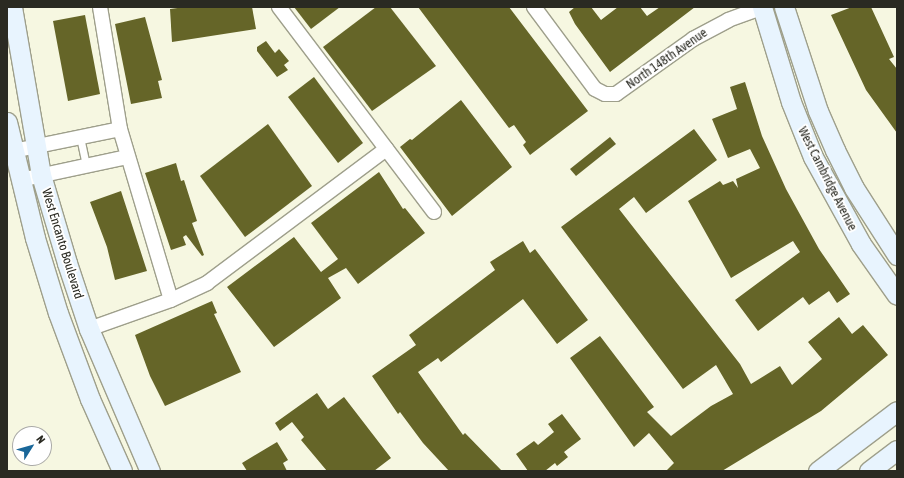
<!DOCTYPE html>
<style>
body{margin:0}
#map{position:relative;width:904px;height:478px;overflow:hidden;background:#f6f7e1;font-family:"Asap Condensed",sans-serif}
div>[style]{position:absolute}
.building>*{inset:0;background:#656528}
.roads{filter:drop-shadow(1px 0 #9e9f8b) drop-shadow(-1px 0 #9e9f8b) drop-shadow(0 1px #9e9f8b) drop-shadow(0 -1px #9e9f8b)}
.lane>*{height:7px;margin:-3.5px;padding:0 3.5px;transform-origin:3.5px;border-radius:3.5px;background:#fff}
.street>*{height:14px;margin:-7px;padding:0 7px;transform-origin:7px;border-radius:7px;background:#fff}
.secondary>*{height:19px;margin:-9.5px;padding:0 9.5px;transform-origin:9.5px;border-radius:9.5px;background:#e8f4fe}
span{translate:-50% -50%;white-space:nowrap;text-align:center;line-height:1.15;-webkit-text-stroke:4px #fff;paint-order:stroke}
.street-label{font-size:13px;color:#2a2a22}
.frame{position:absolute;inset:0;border:8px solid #2a2a22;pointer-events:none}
.north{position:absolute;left:12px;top:426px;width:40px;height:40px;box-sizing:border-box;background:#fff;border:1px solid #aaaaa7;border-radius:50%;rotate:53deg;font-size:11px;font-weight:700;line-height:16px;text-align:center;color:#2a2a22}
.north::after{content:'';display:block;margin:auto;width:14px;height:18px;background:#1a6799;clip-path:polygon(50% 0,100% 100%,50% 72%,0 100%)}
</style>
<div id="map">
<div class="building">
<div style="clip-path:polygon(185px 7px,252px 7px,256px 29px,172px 42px,170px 9px)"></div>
<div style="clip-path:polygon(294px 7px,340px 7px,311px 29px)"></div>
<div style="clip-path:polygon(376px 7px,390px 7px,436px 66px,372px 111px,323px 47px)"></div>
<div style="clip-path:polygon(418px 7px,509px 7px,588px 111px,530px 155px,523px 145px,526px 142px,514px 125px,509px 128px)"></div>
<div style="clip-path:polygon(575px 7px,591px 7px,601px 20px,618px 7px,640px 7px,647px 16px,660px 7px,695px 7px,610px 72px,575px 24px,569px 12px)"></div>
<div style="clip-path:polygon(852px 7px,871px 7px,894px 57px,889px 59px,897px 69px,897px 133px,866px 90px,831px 15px)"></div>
<div style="clip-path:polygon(85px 15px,100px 94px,68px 101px,53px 21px)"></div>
<div style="clip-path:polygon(145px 17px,162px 80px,158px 81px,162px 98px,131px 104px,115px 24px)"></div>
<div style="clip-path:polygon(266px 41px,275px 53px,279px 49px,289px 61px,284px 65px,288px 70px,277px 77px,257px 51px,257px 47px)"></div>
<div style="clip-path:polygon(314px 77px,363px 143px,338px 163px,288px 97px)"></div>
<div style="clip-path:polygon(745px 82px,762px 136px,786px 189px,819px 249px,850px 294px,837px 303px,829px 291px,809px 305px,803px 297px,758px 331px,735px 300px,800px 252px,793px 241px,731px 278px,688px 201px,720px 181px,723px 185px,733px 181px,738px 188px,736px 179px,760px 168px,750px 149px,728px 158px,712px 119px,737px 109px,730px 87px)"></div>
<div style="clip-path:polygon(461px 100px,512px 167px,452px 216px,400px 147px,410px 139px,412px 140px)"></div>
<div style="clip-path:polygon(268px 124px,312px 186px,245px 237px,200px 176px)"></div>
<div style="clip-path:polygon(694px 129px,717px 160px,646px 213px,634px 197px,619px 209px,740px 364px,751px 384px,780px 366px,792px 385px,822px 359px,808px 342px,839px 317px,852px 334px,863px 325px,888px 355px,821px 411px,722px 471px,666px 471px,674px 463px,649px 433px,634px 447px,570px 358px,600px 336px,654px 407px,647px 412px,671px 436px,711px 406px,733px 394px,716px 365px,683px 389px,561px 227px)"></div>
<div style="clip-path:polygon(610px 137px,616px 144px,576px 176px,570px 169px)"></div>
<div style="clip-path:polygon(176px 163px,181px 181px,184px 180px,197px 221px,192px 223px,204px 255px,202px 256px,186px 235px,183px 237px,186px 245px,171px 250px,145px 173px)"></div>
<div style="clip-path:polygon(379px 172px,403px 209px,405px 208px,425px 233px,358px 284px,346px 268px,328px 278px,341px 298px,274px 347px,227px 287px,294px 237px,321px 272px,338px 259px,311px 223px)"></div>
<div style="clip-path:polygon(121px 191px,147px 271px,115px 280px,107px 247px,90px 202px)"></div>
<div style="clip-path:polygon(523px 241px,530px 253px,535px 249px,588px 320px,557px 344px,523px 299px,441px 362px,438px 358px,418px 372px,463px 435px,465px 433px,502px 471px,449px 471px,423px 443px,400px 412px,398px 414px,372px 376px,416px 345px,409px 335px,495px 270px,490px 262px)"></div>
<div style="clip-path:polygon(212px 301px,217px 313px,214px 314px,241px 372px,165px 406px,150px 376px,135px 335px)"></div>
<div style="clip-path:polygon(317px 393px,328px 409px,344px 397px,391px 458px,374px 471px,327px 471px,301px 440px,304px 437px,292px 422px,280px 431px,275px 423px)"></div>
<div style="clip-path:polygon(562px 414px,581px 439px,564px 452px,568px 457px,557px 466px,555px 463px,545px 471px,528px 471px,516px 454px,534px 441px,538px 445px,554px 432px,548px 424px)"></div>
<div style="clip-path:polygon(277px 442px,288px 460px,283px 463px,287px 471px,247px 471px,242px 463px)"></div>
</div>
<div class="roads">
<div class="lane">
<div style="left:80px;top:137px;width:30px;rotate:78deg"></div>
</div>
<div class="street">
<div style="left:100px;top:7px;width:124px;rotate:80.7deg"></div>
<div style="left:120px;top:129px;width:178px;rotate:73.4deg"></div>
<div style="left:279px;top:7px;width:257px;rotate:52.9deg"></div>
<div style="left:534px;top:7px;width:102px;rotate:53.4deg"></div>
<div style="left:595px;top:89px;width:11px;rotate:27deg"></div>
<div style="left:605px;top:94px;width:11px"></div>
<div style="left:616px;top:94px;width:95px;rotate:-35.5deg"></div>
<div style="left:693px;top:39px;width:40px;rotate:-28deg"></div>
<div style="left:728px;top:20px;width:37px;rotate:-20deg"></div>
<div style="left:13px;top:151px;width:109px;rotate:-11.6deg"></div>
<div style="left:20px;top:180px;width:109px;rotate:-12.1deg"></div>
<div style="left:89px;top:329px;width:87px;rotate:-19.5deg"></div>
<div style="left:171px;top:300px;width:40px;rotate:-25deg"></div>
<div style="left:207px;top:283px;width:224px;rotate:-36.8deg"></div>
</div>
<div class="secondary">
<div style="left:12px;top:7px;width:170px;rotate:80.2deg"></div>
<div style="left:41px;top:175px;width:92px;rotate:73.5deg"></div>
<div style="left:67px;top:263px;width:70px;rotate:71.6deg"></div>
<div style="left:89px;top:329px;width:155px;rotate:66.8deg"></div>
<div style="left:762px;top:7px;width:99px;rotate:73deg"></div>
<div style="left:791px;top:102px;width:59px;rotate:68.2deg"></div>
<div style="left:813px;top:157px;width:99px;rotate:61.1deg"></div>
<div style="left:861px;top:244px;width:62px;rotate:54.8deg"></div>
<div style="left:784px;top:7px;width:109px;rotate:71.9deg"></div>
<div style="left:818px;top:111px;width:43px;rotate:66.4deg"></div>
<div style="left:835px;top:150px;width:42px;rotate:63.4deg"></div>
<div style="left:854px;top:188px;width:80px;rotate:57.3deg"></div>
<div style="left:7px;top:122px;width:119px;rotate:76.4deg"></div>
<div style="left:35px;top:238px;width:78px;rotate:73deg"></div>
<div style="left:58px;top:313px;width:92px;rotate:69.6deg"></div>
<div style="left:90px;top:399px;width:79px;rotate:66deg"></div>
<div style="left:818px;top:471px;width:99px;rotate:-37.2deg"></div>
<div style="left:869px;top:471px;width:35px;rotate:-37deg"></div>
</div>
</div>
<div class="street-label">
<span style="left:667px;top:59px;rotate:-35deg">North 148th Avenue</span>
<span style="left:827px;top:179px;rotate:63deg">West Cambridge Avenue</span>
<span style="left:62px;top:244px;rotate:73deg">West Encanto Boulevard</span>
</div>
<div class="frame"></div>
<div class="north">N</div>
</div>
